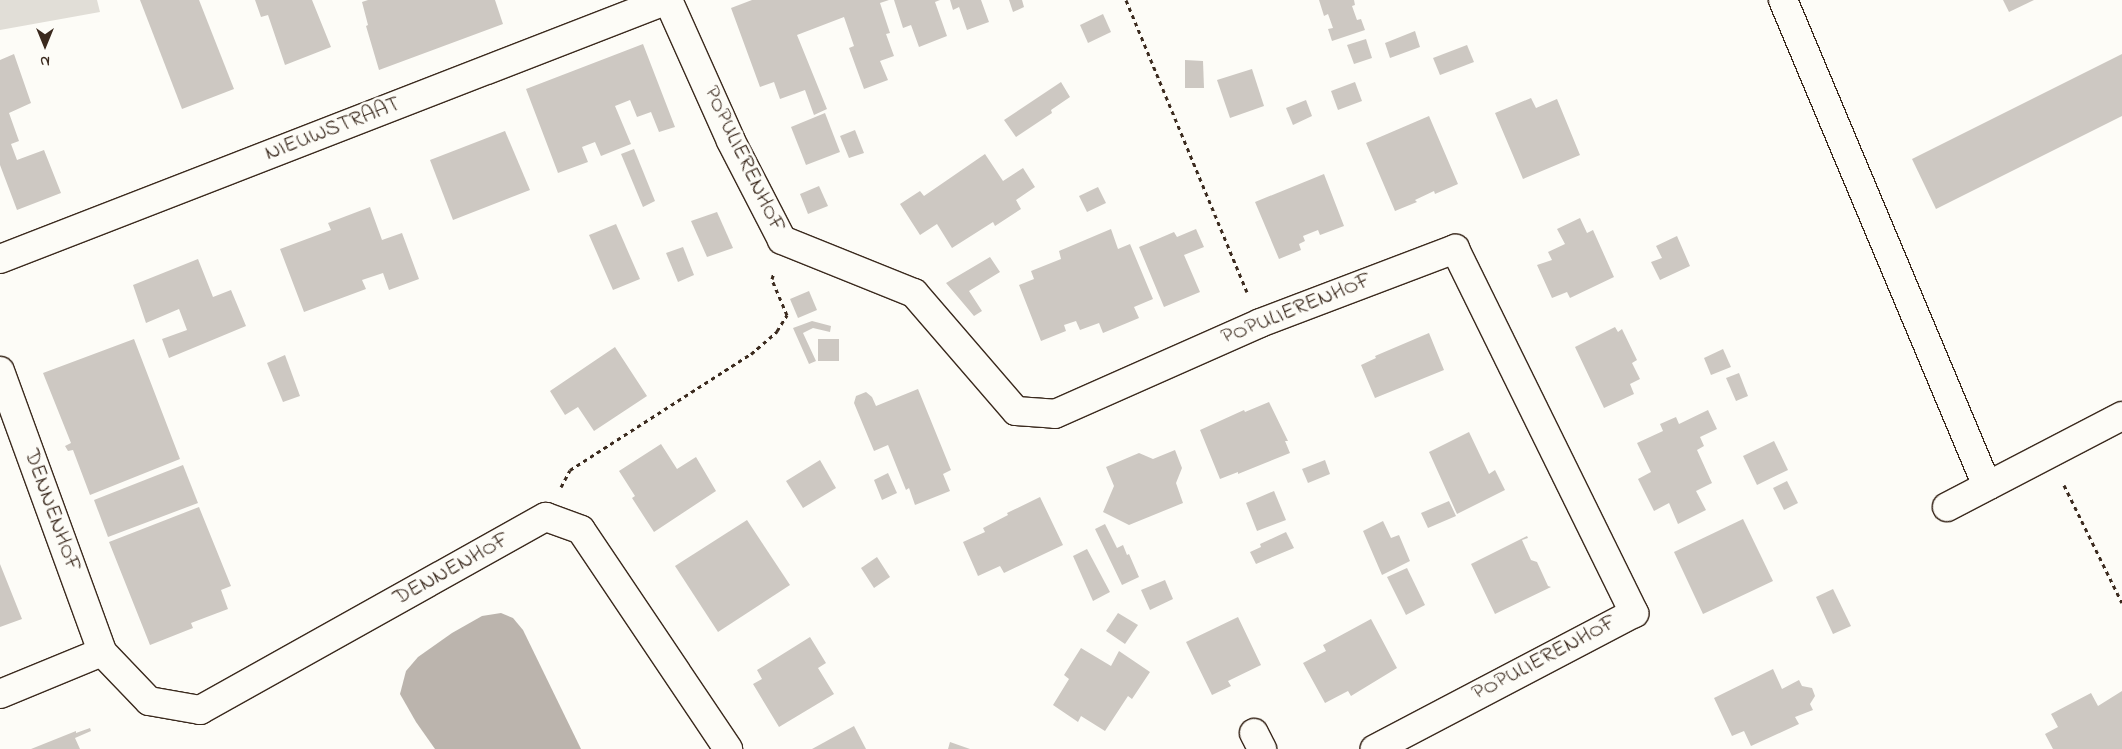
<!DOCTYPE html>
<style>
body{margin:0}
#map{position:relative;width:2122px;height:749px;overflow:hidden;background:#fdfcf7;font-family:"Indie Flower",sans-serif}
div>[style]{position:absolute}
.green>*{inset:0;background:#e1ded7}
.water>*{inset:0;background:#bbb4ad}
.building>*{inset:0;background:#cdc8c2}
.path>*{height:3px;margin-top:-1.5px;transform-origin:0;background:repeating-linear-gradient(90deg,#3b2a1e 0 4px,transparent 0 8px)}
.roads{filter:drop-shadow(1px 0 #3b2a1e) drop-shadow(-1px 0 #3b2a1e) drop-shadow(0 1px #3b2a1e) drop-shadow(0 -1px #3b2a1e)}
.street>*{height:28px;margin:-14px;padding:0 14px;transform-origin:14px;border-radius:14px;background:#fdfcf7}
span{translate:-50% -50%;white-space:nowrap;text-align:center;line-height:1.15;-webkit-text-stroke:5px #fdfcf7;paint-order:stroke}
.street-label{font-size:22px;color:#3b2a1e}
.north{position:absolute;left:20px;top:20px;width:50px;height:50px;-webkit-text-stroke:4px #fdfcf7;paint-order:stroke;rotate:180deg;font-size:14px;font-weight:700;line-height:20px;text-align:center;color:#3b2a1e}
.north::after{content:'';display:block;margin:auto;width:18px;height:22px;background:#3b2a1e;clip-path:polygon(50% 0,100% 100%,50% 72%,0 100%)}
</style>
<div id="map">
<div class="green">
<div style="clip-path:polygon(0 0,97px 0,100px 12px,0 30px)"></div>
</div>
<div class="water">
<div style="clip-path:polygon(501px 613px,513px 618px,523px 630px,581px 749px,435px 749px,416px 722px,400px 694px,406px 671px,418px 657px,452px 633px,482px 616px)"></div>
</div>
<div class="building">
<div style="clip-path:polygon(140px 0,199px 0,234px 89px,182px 109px)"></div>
<div style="clip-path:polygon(255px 0,312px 0,331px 47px,285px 65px,268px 15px,261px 17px)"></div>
<div style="clip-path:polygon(368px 0,495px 0,503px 24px,379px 70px,366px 26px,368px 25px,362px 2px)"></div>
<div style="clip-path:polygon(752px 0,889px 0,880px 3px,890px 33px,886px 34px,894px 56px,880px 61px,888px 80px,864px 89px,849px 48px,854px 46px,844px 17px,797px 35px,827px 109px,814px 115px,805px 90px,780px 99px,774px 82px,760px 87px,731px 8px)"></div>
<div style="clip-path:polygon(894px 0,940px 0,935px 2px,947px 36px,919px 47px,911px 25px,903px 28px)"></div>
<div style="clip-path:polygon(950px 0,981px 0,989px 22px,967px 30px,959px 7px,953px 10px)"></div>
<div style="clip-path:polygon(1009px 0,1022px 0,1024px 7px,1013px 12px)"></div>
<div style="clip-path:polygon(1319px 0,1354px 0,1355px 5px,1352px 6px,1357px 20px,1361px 19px,1365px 30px,1332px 41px,1328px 29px,1333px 28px,1328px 14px,1324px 16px)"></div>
<div style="clip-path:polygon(2003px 0,2034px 0,2009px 12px)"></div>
<div style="clip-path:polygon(1103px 14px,1111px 32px,1088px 43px,1080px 25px)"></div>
<div style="clip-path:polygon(1415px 31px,1420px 47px,1390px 58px,1385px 43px)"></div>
<div style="clip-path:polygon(1366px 39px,1372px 58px,1354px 64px,1347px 45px)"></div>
<div style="clip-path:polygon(643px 44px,675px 127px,659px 132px,651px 112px,637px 117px,630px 100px,615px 106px,631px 144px,601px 156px,595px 142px,582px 147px,588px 162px,558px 173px,526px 89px)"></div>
<div style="clip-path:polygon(1467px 45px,1474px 62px,1440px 75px,1433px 58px)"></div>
<div style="clip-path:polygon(14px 54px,31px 103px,9px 113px,19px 141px,11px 144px,17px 160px,44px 150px,61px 193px,17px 210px,0 165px,0 60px)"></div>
<div style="clip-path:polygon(2122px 54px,2122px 116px,1936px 209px,1912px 159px)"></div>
<div style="clip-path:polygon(1185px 60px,1203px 61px,1204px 88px,1185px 88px)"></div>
<div style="clip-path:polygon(1252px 69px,1264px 106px,1230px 118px,1217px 80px)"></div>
<div style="clip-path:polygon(1061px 82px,1070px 97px,1051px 110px,1052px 113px,1016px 137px,1004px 120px)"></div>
<div style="clip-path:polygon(1355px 82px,1362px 101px,1338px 110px,1331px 91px)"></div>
<div style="clip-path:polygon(1531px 98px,1536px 108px,1557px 99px,1580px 155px,1523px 179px,1495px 113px)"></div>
<div style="clip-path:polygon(1306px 100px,1312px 116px,1293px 125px,1286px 108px)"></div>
<div style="clip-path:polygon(825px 113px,840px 152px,806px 165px,791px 127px)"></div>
<div style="clip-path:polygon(1429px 116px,1458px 184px,1435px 194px,1434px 191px,1415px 200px,1417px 202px,1395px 211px,1366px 143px)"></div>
<div style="clip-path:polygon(855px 130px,864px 153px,849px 158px,840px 136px)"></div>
<div style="clip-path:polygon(505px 131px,530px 190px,453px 220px,430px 160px)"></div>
<div style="clip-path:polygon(634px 149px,655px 201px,643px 207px,621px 154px)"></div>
<div style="clip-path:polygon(985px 154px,1003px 181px,1023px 168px,1035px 187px,1016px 200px,1021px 209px,995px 226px,993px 222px,952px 248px,937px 224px,920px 235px,900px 204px,920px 191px,924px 196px)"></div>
<div style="clip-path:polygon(1324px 174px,1344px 226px,1320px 235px,1318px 230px,1303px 236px,1305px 241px,1299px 244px,1301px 250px,1279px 259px,1255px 202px)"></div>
<div style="clip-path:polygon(819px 186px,828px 206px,808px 214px,800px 194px)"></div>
<div style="clip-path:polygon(1098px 187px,1106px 203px,1087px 212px,1079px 196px)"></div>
<div style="clip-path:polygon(370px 207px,382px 240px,402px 233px,419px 279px,389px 290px,383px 273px,362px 280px,366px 289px,304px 312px,280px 249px,331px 230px,328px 223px)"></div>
<div style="clip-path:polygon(717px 212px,733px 248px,707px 257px,691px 221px)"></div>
<div style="clip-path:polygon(1580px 218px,1587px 233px,1593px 230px,1614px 277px,1570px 298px,1567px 292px,1552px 298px,1537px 265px,1552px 260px,1548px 252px,1565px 244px,1557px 229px)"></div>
<div style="clip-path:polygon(616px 224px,640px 279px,613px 290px,589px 235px)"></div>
<div style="clip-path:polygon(1111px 229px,1118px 249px,1130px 244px,1153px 299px,1134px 307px,1139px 318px,1103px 333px,1099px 323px,1080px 330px,1076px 321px,1064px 325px,1066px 331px,1041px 341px,1019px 285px,1034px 279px,1031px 271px,1061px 259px,1059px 251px)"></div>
<div style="clip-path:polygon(1196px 229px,1204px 247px,1184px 255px,1200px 292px,1164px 307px,1139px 247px,1174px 232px,1177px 237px)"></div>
<div style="clip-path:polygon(1677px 236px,1690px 266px,1660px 280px,1651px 262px,1662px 258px,1656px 246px)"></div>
<div style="clip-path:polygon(683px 247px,694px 275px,678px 282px,666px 253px)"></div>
<div style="clip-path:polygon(990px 257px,1000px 272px,969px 291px,982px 311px,974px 316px,946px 283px)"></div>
<div style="clip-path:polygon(198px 259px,213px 297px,231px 290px,246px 326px,169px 358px,162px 339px,187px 330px,179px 309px,146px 323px,133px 285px)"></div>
<div style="clip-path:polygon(809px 291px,817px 310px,798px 318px,790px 299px)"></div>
<div style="clip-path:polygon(812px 321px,831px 326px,830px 332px,813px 328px,803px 333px,816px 361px,809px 364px,793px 328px)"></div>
<div style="clip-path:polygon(1615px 327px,1618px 332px,1622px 329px,1637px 360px,1632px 363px,1640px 379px,1630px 384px,1634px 394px,1604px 408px,1575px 347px)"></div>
<div style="clip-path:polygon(1429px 333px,1444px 370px,1375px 398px,1361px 365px,1376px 358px,1375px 356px)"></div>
<div style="clip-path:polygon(134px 339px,180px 459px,90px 495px,73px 450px,68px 451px,65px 446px,71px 443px,43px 373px)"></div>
<div style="clip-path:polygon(818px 339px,839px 339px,839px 361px,818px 361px)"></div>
<div style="clip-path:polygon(615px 347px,647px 396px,594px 431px,578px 407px,565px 415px,550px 391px)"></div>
<div style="clip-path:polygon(1723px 349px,1731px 367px,1711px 375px,1704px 358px)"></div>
<div style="clip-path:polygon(285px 355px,300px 396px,283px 402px,267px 363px)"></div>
<div style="clip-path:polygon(1739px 373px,1748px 396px,1736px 401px,1726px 378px)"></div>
<div style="clip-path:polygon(918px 389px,951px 470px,943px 474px,950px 491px,915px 505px,909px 488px,906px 490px,888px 445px,874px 451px,854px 403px,856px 396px,866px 392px,872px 397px,876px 406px)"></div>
<div style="clip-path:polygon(1269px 402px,1288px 441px,1285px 441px,1290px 453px,1238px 474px,1238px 472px,1220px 479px,1200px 430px,1244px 410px,1245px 412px)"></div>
<div style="clip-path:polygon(1708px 410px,1717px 429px,1700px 437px,1704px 446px,1697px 450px,1712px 483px,1696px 491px,1706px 510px,1678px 524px,1669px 503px,1654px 511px,1638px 479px,1651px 472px,1637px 443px,1663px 431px,1660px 424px,1676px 417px,1679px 424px)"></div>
<div style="clip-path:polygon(1469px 432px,1489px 474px,1495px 470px,1505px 490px,1457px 514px,1429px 452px)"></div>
<div style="clip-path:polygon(1774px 441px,1788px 470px,1757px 485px,1743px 456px)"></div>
<div style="clip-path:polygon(661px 444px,677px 469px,696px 457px,716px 491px,654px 532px,632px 498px,635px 496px,619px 471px)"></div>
<div style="clip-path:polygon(1175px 450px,1182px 468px,1176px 483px,1183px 503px,1129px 525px,1103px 512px,1114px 486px,1106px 467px,1139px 453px,1153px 459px)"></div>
<div style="clip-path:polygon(820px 460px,836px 488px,803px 508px,786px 481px)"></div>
<div style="clip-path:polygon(1325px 460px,1330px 474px,1308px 483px,1302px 469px)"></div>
<div style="clip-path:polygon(183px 465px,198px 503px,108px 537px,94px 500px)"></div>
<div style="clip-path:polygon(888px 473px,897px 493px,882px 500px,874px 480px)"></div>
<div style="clip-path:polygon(1787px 481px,1798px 503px,1784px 510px,1773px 488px)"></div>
<div style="clip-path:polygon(1274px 491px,1286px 520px,1257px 531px,1246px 503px)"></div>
<div style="clip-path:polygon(1040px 497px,1063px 545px,1004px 573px,1000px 566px,978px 576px,963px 542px,985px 532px,983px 528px,1008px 515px,1007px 513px)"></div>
<div style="clip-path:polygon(1449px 501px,1456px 516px,1428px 528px,1421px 513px)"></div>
<div style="clip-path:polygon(199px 507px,231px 586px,221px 590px,228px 609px,191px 623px,193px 628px,150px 645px,109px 542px)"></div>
<div style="clip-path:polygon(1743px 519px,1773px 581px,1703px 614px,1674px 552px)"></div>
<div style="clip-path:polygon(747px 520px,790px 585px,718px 632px,675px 566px)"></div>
<div style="clip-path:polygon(1383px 521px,1391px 538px,1399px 535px,1410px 561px,1382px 575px,1363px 531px)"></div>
<div style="clip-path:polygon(1105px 524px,1117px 548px,1123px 545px,1127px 555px,1129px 554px,1139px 577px,1122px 585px,1095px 529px)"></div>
<div style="clip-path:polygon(1286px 532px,1294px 548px,1256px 564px,1250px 552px,1261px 547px,1260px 544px)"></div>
<div style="clip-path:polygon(1527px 536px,1528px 538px,1522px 540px,1531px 560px,1537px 562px,1548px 586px,1551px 587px,1495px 614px,1471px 564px)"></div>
<div style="clip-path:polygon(1087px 549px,1110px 592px,1093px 601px,1073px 556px)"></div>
<div style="clip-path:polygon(877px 557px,890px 577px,874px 588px,861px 568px)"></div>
<div style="clip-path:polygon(0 564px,22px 619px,0 627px)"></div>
<div style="clip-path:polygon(1407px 568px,1425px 605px,1406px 615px,1387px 577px)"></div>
<div style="clip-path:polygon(1165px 580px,1173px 599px,1150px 610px,1141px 590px)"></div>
<div style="clip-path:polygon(1833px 589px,1851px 626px,1833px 634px,1816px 597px)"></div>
<div style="clip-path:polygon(1118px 613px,1138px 625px,1125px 644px,1106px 631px)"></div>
<div style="clip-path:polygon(1238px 617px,1261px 665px,1228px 681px,1231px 686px,1212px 695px,1186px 642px)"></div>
<div style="clip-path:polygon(1371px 619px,1397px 668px,1351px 696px,1348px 691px,1325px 703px,1303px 663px,1326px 651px,1323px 645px)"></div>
<div style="clip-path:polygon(810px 637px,826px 663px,818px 668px,834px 694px,779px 727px,753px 684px,762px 679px,757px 670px)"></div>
<div style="clip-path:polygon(1081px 648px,1111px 666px,1119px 651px,1150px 672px,1132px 699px,1128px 696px,1105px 731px,1081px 716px,1078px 722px,1053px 705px,1069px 679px,1064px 675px)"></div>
<div style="clip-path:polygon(1773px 669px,1782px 689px,1799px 680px,1802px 686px,1812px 688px,1815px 696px,1810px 704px,1813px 710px,1795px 717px,1799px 724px,1751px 746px,1744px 731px,1732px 736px,1714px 698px)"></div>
<div style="clip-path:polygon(2122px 691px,2122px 749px,2053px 749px,2045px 734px,2058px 727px,2051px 714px,2091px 693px,2098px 706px)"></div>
<div style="clip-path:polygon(854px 726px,866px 749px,812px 749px)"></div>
<div style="clip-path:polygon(90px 728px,91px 731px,75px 738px,80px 749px,31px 749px,76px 731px,76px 733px)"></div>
<div style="clip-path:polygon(950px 742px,970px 749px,948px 749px)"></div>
</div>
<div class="path">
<div style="left:1126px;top:0;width:316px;rotate:67.5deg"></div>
<div style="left:2064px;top:485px;width:131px;rotate:63.8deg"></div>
<div style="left:561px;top:487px;width:19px;rotate:-62deg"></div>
<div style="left:570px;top:470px;width:215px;rotate:-32.7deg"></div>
<div style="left:751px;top:354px;width:35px;rotate:-41deg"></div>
<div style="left:777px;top:331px;width:19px;rotate:-58deg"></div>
<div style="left:787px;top:315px;width:39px;rotate:-113deg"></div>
<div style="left:772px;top:279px;width:7px;rotate:-74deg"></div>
</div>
<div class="roads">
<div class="street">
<div style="left:668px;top:0;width:154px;rotate:65.9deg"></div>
<div style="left:731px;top:141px;width:111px;rotate:62.7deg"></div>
<div style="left:782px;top:240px;width:142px;rotate:21.9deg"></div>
<div style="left:914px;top:293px;width:156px;rotate:49.2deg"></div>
<div style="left:1016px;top:411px;width:39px;rotate:4deg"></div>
<div style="left:1055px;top:414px;width:224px;rotate:-23.9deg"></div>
<div style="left:1260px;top:323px;width:209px;rotate:-20.8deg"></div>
<div style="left:1455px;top:249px;width:406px;rotate:63.8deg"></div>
<div style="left:1634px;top:613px;width:293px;rotate:152.3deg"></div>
<div style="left:1783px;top:0;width:527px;rotate:67.23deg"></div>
<div style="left:0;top:259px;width:716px;rotate:-21.22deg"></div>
<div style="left:0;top:371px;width:299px;rotate:70deg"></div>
<div style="left:102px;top:652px;width:68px;rotate:46.2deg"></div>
<div style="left:149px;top:701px;width:52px;rotate:10deg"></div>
<div style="left:200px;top:710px;width:396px;rotate:-29.2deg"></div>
<div style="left:546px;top:517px;width:37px;rotate:20deg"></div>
<div style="left:581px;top:530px;width:264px;rotate:56.1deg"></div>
<div style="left:1947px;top:507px;width:197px;rotate:-27.5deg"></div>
<div style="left:0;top:694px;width:110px;rotate:-22.4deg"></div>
<div style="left:1254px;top:733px;width:18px;rotate:63deg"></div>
</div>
</div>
<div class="street-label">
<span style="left:333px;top:130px;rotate:-21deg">NIEUWSTRAAT</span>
<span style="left:743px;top:160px;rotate:64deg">POPULIERENHOF</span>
<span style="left:1297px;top:310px;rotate:-22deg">POPULIERENHOF</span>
<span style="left:51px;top:511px;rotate:70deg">DENNENHOF</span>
<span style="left:452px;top:570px;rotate:-29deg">DENNENHOF</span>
<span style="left:1545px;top:659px;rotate:-28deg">POPULIERENHOF</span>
</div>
<div class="north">N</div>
</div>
